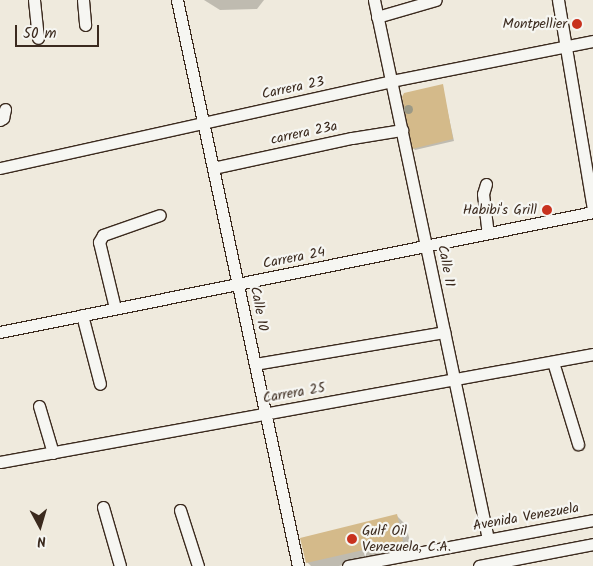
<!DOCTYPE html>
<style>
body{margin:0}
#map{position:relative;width:593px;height:566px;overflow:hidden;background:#efeadd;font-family:Kalam,sans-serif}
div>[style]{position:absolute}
.shadow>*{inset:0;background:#0003}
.building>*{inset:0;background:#d4ba8a}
.roads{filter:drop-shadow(1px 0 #3b2a1e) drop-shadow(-1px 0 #3b2a1e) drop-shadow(0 1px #3b2a1e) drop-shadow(0 -1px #3b2a1e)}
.minor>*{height:11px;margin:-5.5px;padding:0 5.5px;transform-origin:5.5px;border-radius:5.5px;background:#f6f6f2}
.trees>*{width:9px;height:9px;margin:-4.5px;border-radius:50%;background:#9b9986}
.dots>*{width:14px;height:14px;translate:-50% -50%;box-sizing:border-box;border:2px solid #f6f6f2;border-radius:50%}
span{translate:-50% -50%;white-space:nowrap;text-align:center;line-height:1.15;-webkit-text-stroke:4.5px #f6f6f2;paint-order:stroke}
.poi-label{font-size:14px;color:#3b2a1e}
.right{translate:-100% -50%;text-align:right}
.left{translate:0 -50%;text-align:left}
.street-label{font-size:14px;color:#3b2a1e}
.north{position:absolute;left:15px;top:501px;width:50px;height:50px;-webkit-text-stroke:4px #f6f6f2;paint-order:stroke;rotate:174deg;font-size:14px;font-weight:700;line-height:20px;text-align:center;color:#3b2a1e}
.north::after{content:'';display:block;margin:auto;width:18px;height:22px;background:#3b2a1e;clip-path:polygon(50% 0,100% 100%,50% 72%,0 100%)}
.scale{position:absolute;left:15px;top:25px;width:84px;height:22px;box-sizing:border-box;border:2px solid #3b2a1e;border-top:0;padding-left:6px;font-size:15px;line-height:18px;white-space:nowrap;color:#3b2a1e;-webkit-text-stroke:4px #f6f6f2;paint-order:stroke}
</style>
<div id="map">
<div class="shadow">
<div style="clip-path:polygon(204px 0,264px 0,257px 9px,220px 10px)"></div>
<div style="clip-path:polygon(442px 86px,454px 141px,415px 150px,413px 148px)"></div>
<div style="clip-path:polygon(397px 516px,406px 525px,412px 550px,339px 566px,311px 566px,307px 562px)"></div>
</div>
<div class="building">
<div style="clip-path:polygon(443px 84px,453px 139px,412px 149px,402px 97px,404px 93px)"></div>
<div style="clip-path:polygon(397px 514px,403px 541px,306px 563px,300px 538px)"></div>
</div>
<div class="roads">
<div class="minor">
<div style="left:34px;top:0;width:38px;rotate:84deg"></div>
<div style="left:83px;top:0;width:25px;rotate:85deg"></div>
<div style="left:177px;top:0;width:579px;rotate:77.93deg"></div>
<div style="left:374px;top:0;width:551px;rotate:78.06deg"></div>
<div style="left:558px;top:0;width:213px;rotate:80.5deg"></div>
<div style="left:377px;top:17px;width:61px;rotate:-16.1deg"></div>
<div style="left:0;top:120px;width:4px;rotate:-34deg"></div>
<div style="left:3px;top:118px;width:9px;rotate:-77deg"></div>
<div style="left:0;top:168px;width:401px;rotate:-12.5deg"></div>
<div style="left:391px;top:81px;width:206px;rotate:-11.2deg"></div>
<div style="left:213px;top:168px;width:142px;rotate:-12.2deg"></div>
<div style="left:352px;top:138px;width:51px;rotate:-9.1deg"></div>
<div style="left:486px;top:184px;width:10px;rotate:107deg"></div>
<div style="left:483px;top:194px;width:39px;rotate:83deg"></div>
<div style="left:115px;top:308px;width:68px;rotate:-103.6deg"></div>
<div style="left:99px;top:242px;width:8px;rotate:-60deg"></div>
<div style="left:103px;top:235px;width:60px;rotate:-19.3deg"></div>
<div style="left:82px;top:315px;width:71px;rotate:75.4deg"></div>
<div style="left:0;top:332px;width:605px;rotate:-11.44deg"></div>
<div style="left:553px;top:362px;width:86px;rotate:73deg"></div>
<div style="left:255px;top:364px;width:192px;rotate:-9.6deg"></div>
<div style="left:39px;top:406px;width:49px;rotate:73.4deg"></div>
<div style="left:0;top:462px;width:603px;rotate:-10.32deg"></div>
<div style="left:103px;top:507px;width:61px;rotate:73.9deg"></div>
<div style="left:180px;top:510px;width:59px;rotate:72.2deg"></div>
<div style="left:348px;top:566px;width:249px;rotate:-10.6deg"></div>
<div style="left:479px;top:566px;width:116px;rotate:-10.9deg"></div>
</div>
</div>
<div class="trees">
<div style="left:408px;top:109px"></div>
</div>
<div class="dots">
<div style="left:577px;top:24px;background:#c8321e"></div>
<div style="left:547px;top:210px;background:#c8321e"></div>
<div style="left:352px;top:539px;background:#c8321e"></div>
</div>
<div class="poi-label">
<span class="right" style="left:567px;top:24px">Montpellier</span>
<span class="right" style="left:537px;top:210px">Habibi's Grill</span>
<span class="left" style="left:362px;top:539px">Gulf Oil<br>Venezuela, C.A.</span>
</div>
<div class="street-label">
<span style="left:293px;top:88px;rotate:-12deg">Carrera 23</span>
<span style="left:304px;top:133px;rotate:-12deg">carrera 23a</span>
<span style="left:294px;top:258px;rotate:-11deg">Carrera 24</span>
<span style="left:446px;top:266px;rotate:79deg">Calle 11</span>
<span style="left:259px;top:309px;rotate:79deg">Calle 10</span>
<span style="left:294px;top:393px;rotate:-10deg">Carrera 25</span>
<span style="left:526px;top:517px;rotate:-10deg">Avenida Venezuela</span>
</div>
<div class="north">N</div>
<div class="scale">50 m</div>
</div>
